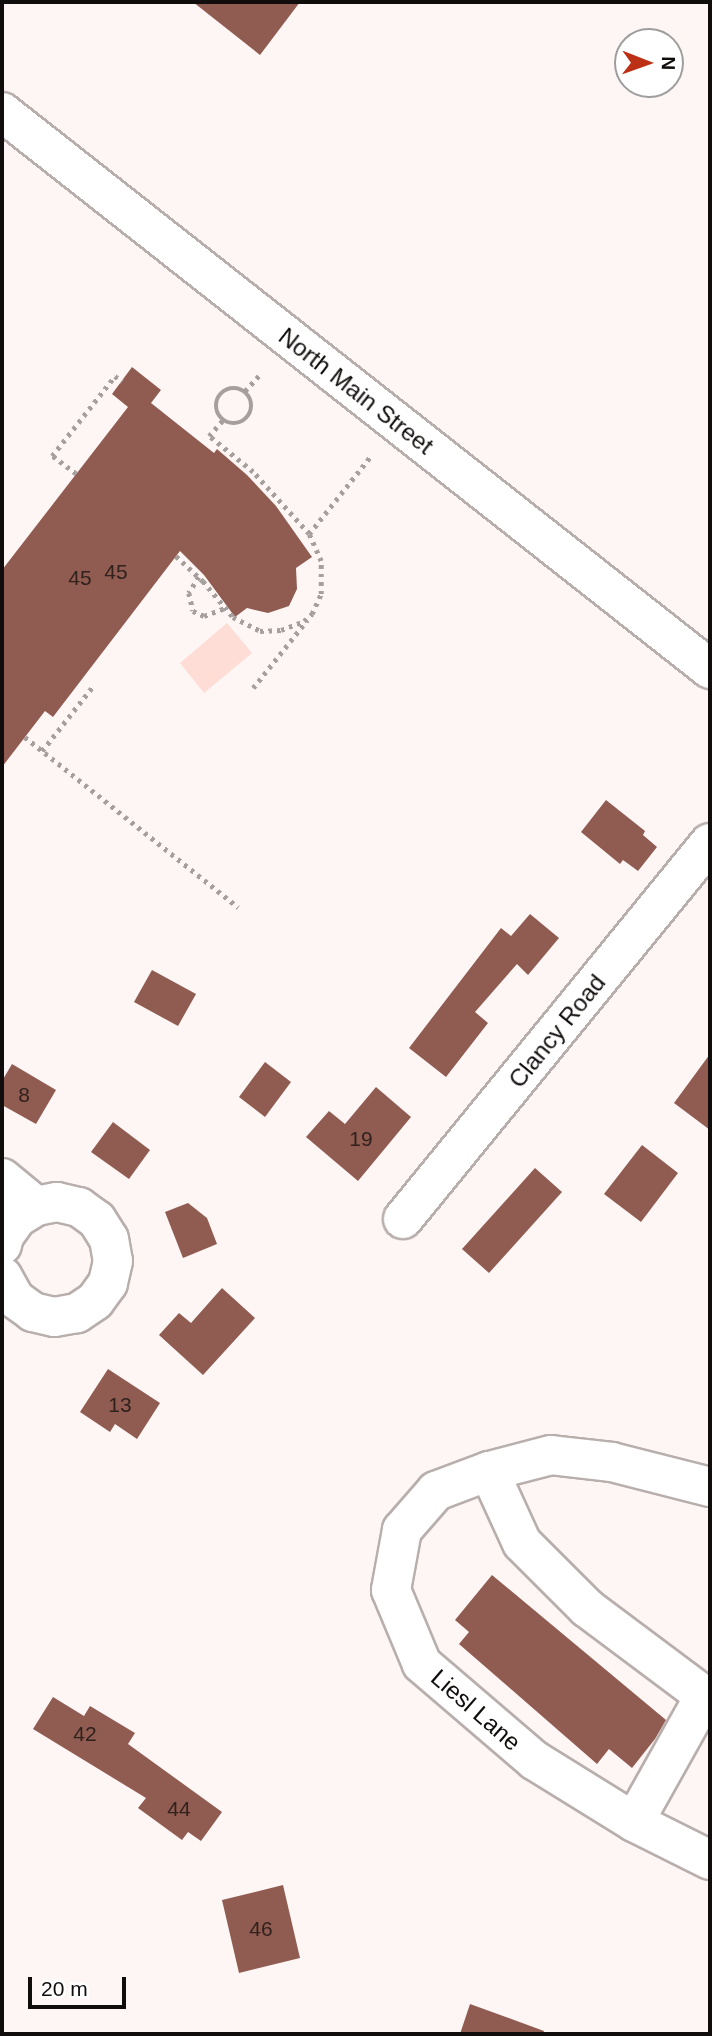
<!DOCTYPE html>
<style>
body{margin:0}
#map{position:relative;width:712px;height:2036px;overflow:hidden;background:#fef6f5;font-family:Helvetica,sans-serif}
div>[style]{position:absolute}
.green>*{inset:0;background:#fdddd6}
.building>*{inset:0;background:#905c51}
.path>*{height:4.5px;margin-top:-2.25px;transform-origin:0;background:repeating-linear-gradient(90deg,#a59f9e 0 3.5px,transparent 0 8.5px)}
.path>.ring{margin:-2.25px;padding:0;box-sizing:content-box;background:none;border:4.5px solid #a59f9e;border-radius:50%}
.roads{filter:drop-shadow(2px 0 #b8afad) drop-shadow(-2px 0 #b8afad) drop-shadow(0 2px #b8afad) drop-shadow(0 -2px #b8afad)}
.minor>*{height:38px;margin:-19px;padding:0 19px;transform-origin:19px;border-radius:19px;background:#fff}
.major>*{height:38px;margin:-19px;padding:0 19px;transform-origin:19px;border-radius:19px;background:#fff}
span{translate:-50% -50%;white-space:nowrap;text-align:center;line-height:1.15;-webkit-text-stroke:6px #fff;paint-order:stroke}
.number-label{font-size:21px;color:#30211d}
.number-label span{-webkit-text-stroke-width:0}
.street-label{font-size:24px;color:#100d0c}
.frame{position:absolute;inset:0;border:4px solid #100d0c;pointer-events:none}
.north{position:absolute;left:614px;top:28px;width:70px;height:70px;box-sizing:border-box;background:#fff;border:2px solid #9f9e9e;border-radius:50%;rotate:91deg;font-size:19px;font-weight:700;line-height:28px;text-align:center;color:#100d0c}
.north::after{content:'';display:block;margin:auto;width:24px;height:32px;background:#bc3116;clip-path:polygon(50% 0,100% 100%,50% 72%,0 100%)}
.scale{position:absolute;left:28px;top:1977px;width:98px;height:32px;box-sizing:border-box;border:4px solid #100d0c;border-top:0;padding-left:9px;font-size:21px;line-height:24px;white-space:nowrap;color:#100d0c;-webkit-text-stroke:5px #fff;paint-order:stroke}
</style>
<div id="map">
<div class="green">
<div style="clip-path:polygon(227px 623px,252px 653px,204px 693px,180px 663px)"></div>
</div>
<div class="building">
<div style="clip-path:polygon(193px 2px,300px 2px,260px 55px)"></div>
<div style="clip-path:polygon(132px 367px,161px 390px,151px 403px,214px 453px,217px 449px,247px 475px,276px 506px,312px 557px,296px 568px,297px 589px,289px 606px,268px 613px,247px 608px,235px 617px,204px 575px,180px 551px,53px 717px,45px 711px,2px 767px,2px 570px,128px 407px,112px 394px)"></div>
<div style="clip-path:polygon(606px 800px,645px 831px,643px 835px,657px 847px,638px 871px,623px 860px,620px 864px,581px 832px)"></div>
<div style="clip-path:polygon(530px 914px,559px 938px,528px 975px,517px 964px,475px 1012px,488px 1023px,446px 1077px,409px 1048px,501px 928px,511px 936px)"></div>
<div style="clip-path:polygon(152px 970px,196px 994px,178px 1026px,134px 1002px)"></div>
<div style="clip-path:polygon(710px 1054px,710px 1130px,674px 1103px)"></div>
<div style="clip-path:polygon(265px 1062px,291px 1082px,265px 1117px,239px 1097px)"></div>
<div style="clip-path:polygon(12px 1064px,56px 1090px,36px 1124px,2px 1105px,2px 1081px)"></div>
<div style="clip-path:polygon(376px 1087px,411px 1117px,358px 1181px,306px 1137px,329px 1111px,345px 1124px)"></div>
<div style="clip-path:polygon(113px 1122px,150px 1150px,129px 1179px,91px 1152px)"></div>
<div style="clip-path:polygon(642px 1145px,678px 1173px,641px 1222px,604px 1194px)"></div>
<div style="clip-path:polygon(535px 1168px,562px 1192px,489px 1273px,462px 1249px)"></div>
<div style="clip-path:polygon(188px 1203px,207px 1218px,217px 1244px,183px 1258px,165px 1212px)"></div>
<div style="clip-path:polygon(222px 1288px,255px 1318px,203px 1375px,159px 1335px,179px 1313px,191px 1323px)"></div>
<div style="clip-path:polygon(108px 1369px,160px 1403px,137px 1439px,115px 1424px,110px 1432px,80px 1412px)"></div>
<div style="clip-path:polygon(492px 1575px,666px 1720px,655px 1739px,632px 1768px,609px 1749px,597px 1764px,459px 1644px,469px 1632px,455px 1620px)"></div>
<div style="clip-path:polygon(53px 1697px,84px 1716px,90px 1706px,135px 1733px,128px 1744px,222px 1812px,201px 1841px,188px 1832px,182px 1840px,138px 1808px,146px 1798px,33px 1729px)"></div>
<div style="clip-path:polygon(283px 1885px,300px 1958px,239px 1973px,222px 1900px)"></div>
<div style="clip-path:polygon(470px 2004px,544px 2031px,543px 2034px,460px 2034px)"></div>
</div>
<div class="path">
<div class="ring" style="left:216px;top:388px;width:31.5px;height:31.5px"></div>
<div style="left:245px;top:391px;width:24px;rotate:-48deg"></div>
<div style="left:76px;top:474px;width:30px;rotate:-143deg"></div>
<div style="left:52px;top:456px;width:102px;rotate:-51.8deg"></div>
<div style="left:115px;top:376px;width:9px;rotate:36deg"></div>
<div style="left:309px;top:534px;width:98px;rotate:-51.6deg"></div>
<div style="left:176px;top:556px;width:37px;rotate:43deg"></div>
<div style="left:203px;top:581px;width:47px;rotate:50.2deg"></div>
<div style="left:233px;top:617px;width:30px;rotate:27deg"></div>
<div style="left:260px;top:631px;width:21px;rotate:-3deg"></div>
<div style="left:281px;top:630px;width:25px;rotate:-21deg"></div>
<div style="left:304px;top:621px;width:11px;rotate:-41deg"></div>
<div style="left:312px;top:614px;width:22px;rotate:-66deg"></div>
<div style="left:321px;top:594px;width:33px;rotate:-90deg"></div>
<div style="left:321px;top:561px;width:30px;rotate:-114deg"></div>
<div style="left:309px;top:534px;width:84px;rotate:-132.1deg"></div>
<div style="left:253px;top:472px;width:57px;rotate:-140.7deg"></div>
<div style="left:209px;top:436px;width:21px;rotate:-49deg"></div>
<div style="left:199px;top:577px;width:19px;rotate:122deg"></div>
<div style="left:189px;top:593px;width:18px;rotate:77deg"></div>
<div style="left:193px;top:611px;width:12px;rotate:24deg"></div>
<div style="left:204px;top:616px;width:22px;rotate:-21deg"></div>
<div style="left:253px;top:688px;width:87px;rotate:-51.5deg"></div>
<div style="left:25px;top:737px;width:273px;rotate:38.6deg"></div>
<div style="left:42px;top:751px;width:84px;rotate:-51.8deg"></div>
</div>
<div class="roads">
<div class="minor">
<div style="left:2px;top:1178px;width:44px;rotate:39.5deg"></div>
<div style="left:403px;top:1219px;width:485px;rotate:-50.8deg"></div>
<div style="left:2px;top:1245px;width:9px;rotate:-77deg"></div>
<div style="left:4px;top:1236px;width:22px;rotate:-54deg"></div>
<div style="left:17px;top:1218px;width:22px;rotate:-32deg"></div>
<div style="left:36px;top:1206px;width:21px;rotate:-11deg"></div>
<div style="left:57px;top:1202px;width:23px;rotate:13deg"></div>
<div style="left:79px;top:1207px;width:22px;rotate:36deg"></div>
<div style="left:97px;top:1220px;width:22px;rotate:58deg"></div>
<div style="left:109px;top:1239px;width:22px;rotate:80deg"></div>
<div style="left:113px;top:1261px;width:23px;rotate:103deg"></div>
<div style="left:108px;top:1283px;width:22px;rotate:126deg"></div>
<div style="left:95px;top:1301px;width:22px;rotate:146deg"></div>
<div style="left:77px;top:1313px;width:23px;rotate:170deg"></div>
<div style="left:54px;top:1317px;width:22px;rotate:-167deg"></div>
<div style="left:33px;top:1312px;width:22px;rotate:-144deg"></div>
<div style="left:15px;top:1299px;width:26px;rotate:-119deg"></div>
<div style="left:489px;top:1471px;width:79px;rotate:65.4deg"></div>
<div style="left:522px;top:1543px;width:92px;rotate:45deg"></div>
<div style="left:587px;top:1608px;width:154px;rotate:36.8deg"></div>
<div style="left:710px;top:1487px;width:101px;rotate:-165.7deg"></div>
<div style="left:612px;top:1462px;width:61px;rotate:-173.5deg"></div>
<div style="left:551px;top:1455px;width:64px;rotate:165.5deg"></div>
<div style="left:489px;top:1471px;width:57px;rotate:159.3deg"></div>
<div style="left:436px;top:1491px;width:52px;rotate:131.1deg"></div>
<div style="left:402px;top:1530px;width:61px;rotate:100.4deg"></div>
<div style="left:391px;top:1590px;width:80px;rotate:67.3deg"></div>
<div style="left:422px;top:1664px;width:148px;rotate:40.6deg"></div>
<div style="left:534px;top:1760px;width:118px;rotate:31.8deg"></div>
<div style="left:634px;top:1822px;width:85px;rotate:26.6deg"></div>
<div style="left:634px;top:1822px;width:143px;rotate:-60.8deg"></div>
</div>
<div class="major">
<div style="left:2px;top:112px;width:901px;rotate:38.19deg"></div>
</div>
</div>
<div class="number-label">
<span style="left:116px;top:572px">45</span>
<span style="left:80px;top:578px">45</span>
<span style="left:24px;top:1095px">8</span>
<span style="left:361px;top:1139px">19</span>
<span style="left:120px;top:1405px">13</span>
<span style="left:85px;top:1734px">42</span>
<span style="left:179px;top:1809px">44</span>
<span style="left:261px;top:1929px">46</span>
</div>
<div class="street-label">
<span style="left:356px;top:391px;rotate:38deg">North Main Street</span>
<span style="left:557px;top:1031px;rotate:-51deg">Clancy Road</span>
<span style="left:476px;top:1710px;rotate:41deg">Liesl Lane</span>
</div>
<div class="frame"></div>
<div class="north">N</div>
<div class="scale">20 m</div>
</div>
